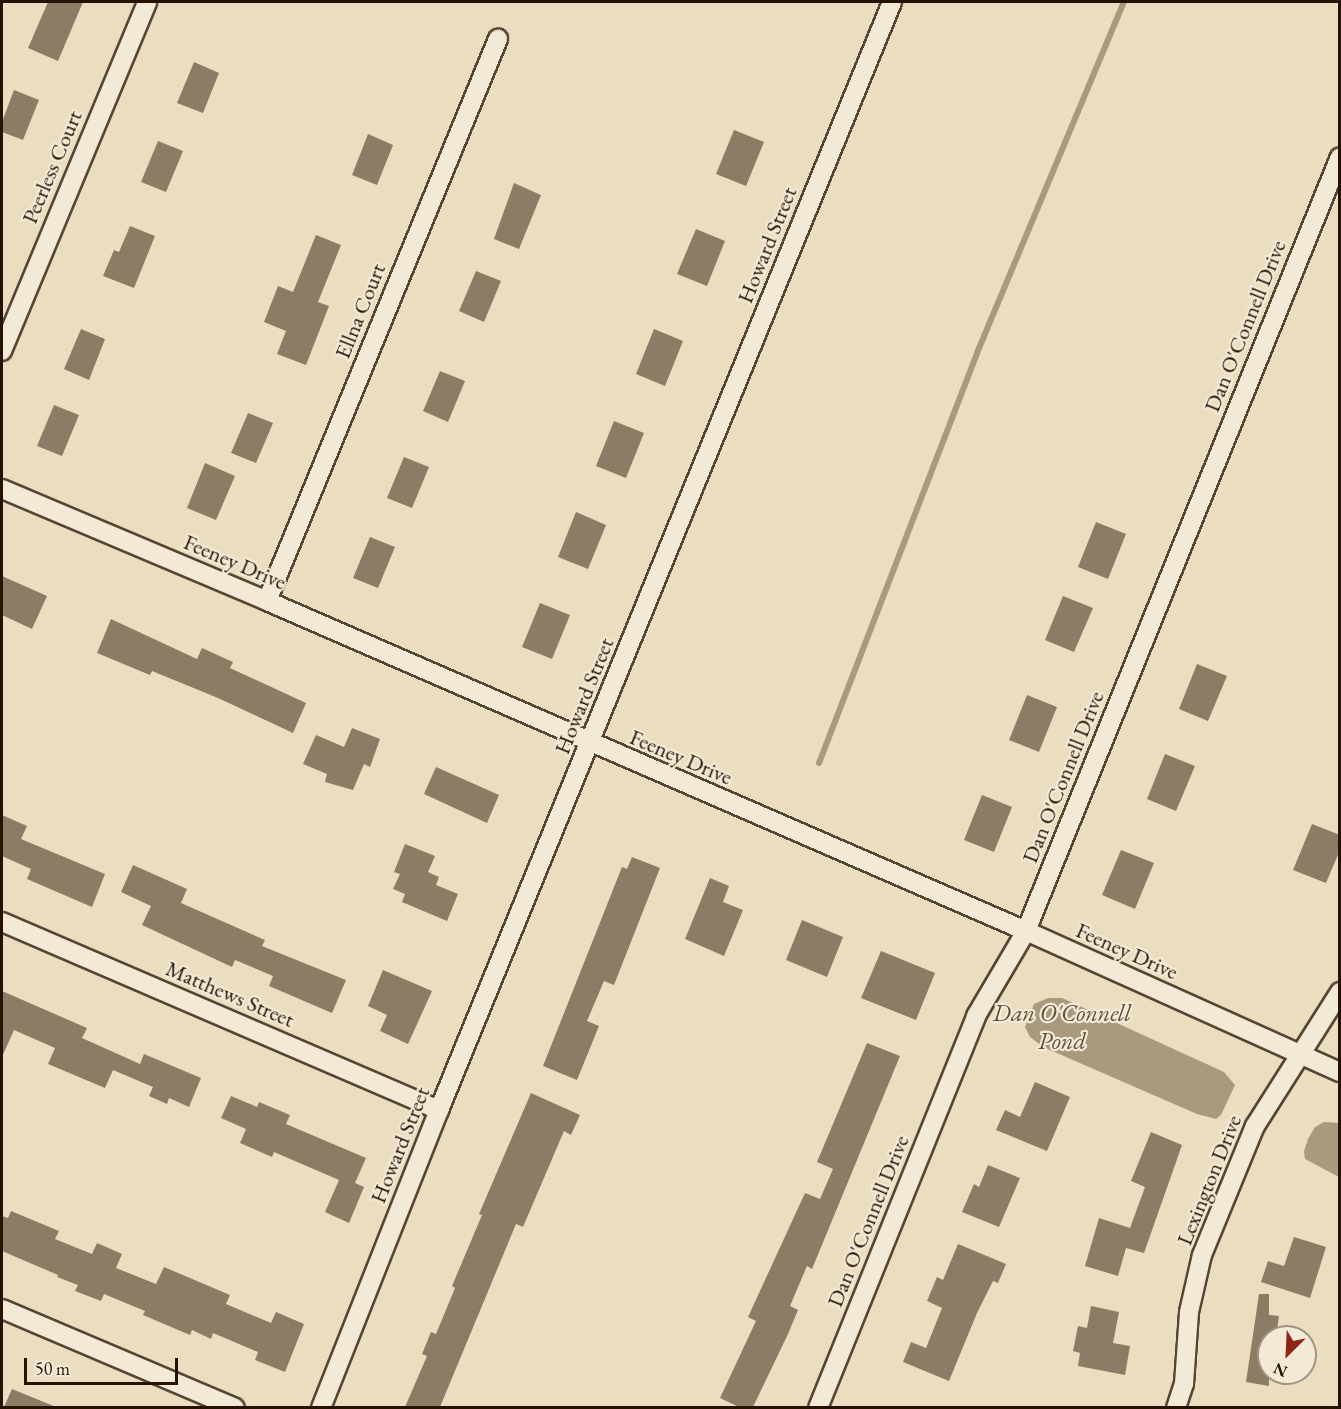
<!DOCTYPE html>
<style>
body{margin:0}
#map{position:relative;width:1341px;height:1409px;overflow:hidden;background:#ebdec0;font-family:"EB Garamond",serif}
div>[style]{position:absolute}
.water>*{inset:0;background:#a8997f}
.stream>*{height:6px;margin:-3px;padding:0 3px;transform-origin:3px;border-radius:3px;background:#a8997f}
.building>*{inset:0;background:#8c7c65}
.roads{filter:drop-shadow(2px 0 #564532) drop-shadow(-2px 0 #564532) drop-shadow(0 2px #564532) drop-shadow(0 -2px #564532)}
.minor>*{height:18px;margin:-9px;padding:0 9px;transform-origin:9px;border-radius:9px;background:#f2ead6}
span{translate:-50% -50%;white-space:nowrap;text-align:center;line-height:1.15;-webkit-text-stroke:4.5px #f2ead6;paint-order:stroke}
.street-label{font-size:22px;color:#251202}
.water-label{font-size:24px;color:#604f3a;font-style:italic}
.frame{position:absolute;inset:0;border:3px solid #251202;pointer-events:none}
.north{position:absolute;left:1257px;top:1325px;width:60px;height:60px;box-sizing:border-box;background:#f2ead6;border:2px solid #a09481;border-radius:50%;rotate:204deg;font-size:16px;font-weight:700;line-height:24px;text-align:center;color:#251202}
.north::after{content:'';display:block;margin:auto;width:21px;height:27px;background:#8f2418;clip-path:polygon(50% 0,100% 100%,50% 72%,0 100%)}
.scale{position:absolute;left:24px;top:1358px;width:154px;height:27px;box-sizing:border-box;border:3px solid #251202;border-top:0;padding-left:8px;font-size:18px;line-height:21px;white-space:nowrap;color:#251202;-webkit-text-stroke:4px #f2ead6;paint-order:stroke}
</style>
<div id="map">
<div class="water">
<div style="clip-path:polygon(1048px 998px,1062px 998px,1224px 1072px,1235px 1085px,1221px 1115px,1216px 1119px,1197px 1114px,1043px 1047px,1030px 1037px,1025px 1027px,1034px 1004px)"></div>
<div style="clip-path:polygon(1324px 1122px,1339px 1123px,1339px 1177px,1305px 1159px,1304px 1151px,1308px 1139px,1315px 1127px)"></div>
</div>
<div class="stream">
<div style="left:819px;top:763px;width:439px;rotate:-68.9deg"></div>
<div style="left:977px;top:353px;width:381px;rotate:-67.3deg"></div>
</div>
<div class="building">
<div style="clip-path:polygon(48px 2px,83px 2px,58px 61px,28px 48px)"></div>
<div style="clip-path:polygon(194px 62px,219px 73px,203px 113px,177px 103px)"></div>
<div style="clip-path:polygon(14px 90px,39px 100px,23px 140px,2px 132px,2px 122px)"></div>
<div style="clip-path:polygon(734px 130px,764px 142px,746px 186px,716px 174px)"></div>
<div style="clip-path:polygon(368px 134px,393px 145px,377px 185px,352px 175px)"></div>
<div style="clip-path:polygon(158px 141px,183px 151px,166px 192px,141px 182px)"></div>
<div style="clip-path:polygon(514px 183px,541px 195px,519px 249px,494px 239px)"></div>
<div style="clip-path:polygon(130px 226px,155px 236px,134px 288px,103px 276px,114px 250px,119px 252px)"></div>
<div style="clip-path:polygon(696px 229px,725px 241px,707px 286px,677px 274px)"></div>
<div style="clip-path:polygon(316px 235px,341px 245px,318px 302px,329px 306px,306px 365px,277px 354px,286px 331px,264px 322px,278px 286px,293px 292px)"></div>
<div style="clip-path:polygon(476px 271px,501px 281px,484px 322px,459px 311px)"></div>
<div style="clip-path:polygon(81px 329px,105px 339px,89px 380px,64px 369px)"></div>
<div style="clip-path:polygon(654px 329px,683px 341px,665px 386px,636px 374px)"></div>
<div style="clip-path:polygon(440px 371px,465px 381px,448px 422px,423px 411px)"></div>
<div style="clip-path:polygon(54px 405px,79px 415px,62px 456px,37px 446px)"></div>
<div style="clip-path:polygon(248px 413px,273px 423px,256px 463px,231px 453px)"></div>
<div style="clip-path:polygon(614px 421px,644px 433px,626px 478px,596px 466px)"></div>
<div style="clip-path:polygon(404px 457px,429px 467px,412px 508px,387px 498px)"></div>
<div style="clip-path:polygon(205px 463px,235px 476px,216px 520px,187px 508px)"></div>
<div style="clip-path:polygon(576px 512px,606px 525px,588px 569px,558px 557px)"></div>
<div style="clip-path:polygon(1096px 522px,1126px 534px,1108px 579px,1078px 567px)"></div>
<div style="clip-path:polygon(370px 537px,395px 547px,378px 588px,353px 578px)"></div>
<div style="clip-path:polygon(2px 576px,47px 596px,32px 629px,2px 615px)"></div>
<div style="clip-path:polygon(1063px 596px,1093px 608px,1074px 652px,1045px 640px)"></div>
<div style="clip-path:polygon(540px 603px,570px 615px,552px 659px,522px 647px)"></div>
<div style="clip-path:polygon(111px 619px,197px 659px,202px 648px,233px 662px,230px 668px,306px 703px,293px 733px,218px 698px,152px 671px,150px 675px,97px 653px)"></div>
<div style="clip-path:polygon(1197px 664px,1227px 676px,1208px 721px,1179px 709px)"></div>
<div style="clip-path:polygon(1027px 695px,1057px 707px,1039px 752px,1009px 740px)"></div>
<div style="clip-path:polygon(352px 728px,380px 739px,370px 767px,364px 764px,353px 790px,325px 782px,327px 774px,303px 764px,316px 735px,344px 747px)"></div>
<div style="clip-path:polygon(1165px 754px,1195px 766px,1176px 811px,1147px 799px)"></div>
<div style="clip-path:polygon(436px 767px,499px 795px,487px 823px,424px 794px)"></div>
<div style="clip-path:polygon(982px 795px,1012px 807px,994px 852px,964px 840px)"></div>
<div style="clip-path:polygon(2px 815px,27px 826px,21px 839px,105px 874px,92px 907px,27px 879px,31px 869px,2px 856px)"></div>
<div style="clip-path:polygon(1312px 824px,1340px 835px,1340px 850px,1326px 883px,1293px 870px)"></div>
<div style="clip-path:polygon(405px 844px,435px 856px,428px 872px,439px 877px,436px 885px,458px 894px,447px 921px,402px 902px,405px 894px,393px 889px,400px 874px,394px 872px)"></div>
<div style="clip-path:polygon(1121px 850px,1154px 863px,1135px 909px,1102px 895px)"></div>
<div style="clip-path:polygon(632px 857px,660px 868px,614px 985px,604px 981px,587px 1021px,599px 1026px,577px 1080px,543px 1066px,622px 867px,627px 869px)"></div>
<div style="clip-path:polygon(133px 865px,187px 889px,181px 903px,265px 940px,262px 946px,346px 980px,332px 1013px,269px 986px,273px 976px,235px 960px,232px 967px,142px 925px,151px 906px,121px 892px)"></div>
<div style="clip-path:polygon(710px 878px,729px 886px,723px 902px,743px 910px,724px 956px,685px 939px)"></div>
<div style="clip-path:polygon(802px 920px,843px 937px,827px 977px,786px 960px)"></div>
<div style="clip-path:polygon(881px 951px,935px 973px,916px 1020px,861px 998px)"></div>
<div style="clip-path:polygon(383px 970px,432px 991px,408px 1044px,380px 1031px,387px 1015px,368px 1006px)"></div>
<div style="clip-path:polygon(2px 991px,87px 1028px,82px 1038px,140px 1064px,144px 1054px,201px 1078px,189px 1107px,169px 1098px,167px 1104px,149px 1096px,153px 1087px,113px 1070px,105px 1088px,48px 1064px,55px 1048px,14px 1030px,2px 1057px)"></div>
<div style="clip-path:polygon(867px 1043px,900px 1056px,812px 1269px,807px 1266px,790px 1306px,798px 1310px,788px 1334px,753px 1407px,739px 1407px,720px 1398px,756px 1321px,748px 1317px,805px 1193px,820px 1199px,833px 1169px,817px 1162px)"></div>
<div style="clip-path:polygon(1035px 1082px,1070px 1097px,1047px 1151px,996px 1130px,1005px 1110px,1020px 1117px)"></div>
<div style="clip-path:polygon(531px 1093px,580px 1115px,571px 1135px,564px 1131px,523px 1227px,516px 1224px,440px 1407px,405px 1407px,427px 1356px,422px 1354px,431px 1332px,436px 1334px,455px 1288px,452px 1286px,482px 1215px,479px 1214px)"></div>
<div style="clip-path:polygon(231px 1096px,257px 1107px,259px 1102px,290px 1115px,286px 1124px,366px 1158px,355px 1183px,364px 1187px,349px 1223px,325px 1212px,339px 1180px,274px 1152px,272px 1157px,240px 1143px,246px 1129px,221px 1118px)"></div>
<div style="clip-path:polygon(1151px 1132px,1182px 1145px,1144px 1253px,1126px 1248px,1118px 1276px,1085px 1266px,1099px 1218px,1130px 1228px,1145px 1187px,1131px 1181px)"></div>
<div style="clip-path:polygon(988px 1165px,1020px 1178px,999px 1227px,962px 1212px,974px 1184px,979px 1187px)"></div>
<div style="clip-path:polygon(11px 1211px,59px 1231px,55px 1239px,92px 1254px,97px 1243px,122px 1254px,116px 1268px,156px 1284px,164px 1267px,230px 1295px,226px 1304px,271px 1323px,276px 1312px,304px 1324px,285px 1372px,255px 1360px,258px 1352px,213px 1333px,211px 1339px,192px 1330px,190px 1335px,143px 1315px,145px 1311px,104px 1294px,101px 1301px,75px 1291px,78px 1285px,57px 1277px,58px 1275px,2px 1251px,2px 1216px,8px 1218px)"></div>
<div style="clip-path:polygon(1294px 1237px,1326px 1247px,1310px 1298px,1261px 1282px,1268px 1261px,1284px 1266px)"></div>
<div style="clip-path:polygon(958px 1244px,1006px 1264px,998px 1283px,993px 1281px,977px 1313px,949px 1381px,903px 1362px,911px 1342px,926px 1348px,942px 1308px,927px 1301px,937px 1277px,943px 1280px)"></div>
<div style="clip-path:polygon(1259px 1294px,1269px 1294px,1269px 1315px,1279px 1316px,1276px 1337px,1269px 1337px,1269px 1386px,1246px 1382px)"></div>
<div style="clip-path:polygon(1091px 1306px,1119px 1312px,1113px 1343px,1130px 1346px,1125px 1375px,1078px 1366px,1080px 1353px,1073px 1351px,1078px 1326px,1087px 1328px)"></div>
<div style="clip-path:polygon(12px 1389px,56px 1407px,4px 1407px)"></div>
</div>
<div class="roads">
<div class="minor">
<div style="left:2px;top:351px;width:378px;rotate:-67.4deg"></div>
<div style="left:2px;top:489px;width:288px;rotate:22.9deg"></div>
<div style="left:267px;top:601px;width:828px;rotate:23.5deg"></div>
<div style="left:1026px;top:931px;width:344px;rotate:24.2deg"></div>
<div style="left:267px;top:601px;width:608px;rotate:-67.66deg"></div>
<div style="left:2px;top:922px;width:476px;rotate:23.3deg"></div>
<div style="left:2px;top:1309px;width:253px;rotate:23deg"></div>
<div style="left:321px;top:1408px;width:321px;rotate:-68.4deg"></div>
<div style="left:439px;top:1110px;width:1197px;rotate:-67.76deg"></div>
<div style="left:818px;top:1408px;width:423px;rotate:-68deg"></div>
<div style="left:976px;top:1016px;width:99px;rotate:-59.5deg"></div>
<div style="left:1026px;top:931px;width:835px;rotate:-67.92deg"></div>
<div style="left:1176px;top:1408px;width:25px;rotate:-72deg"></div>
<div style="left:1184px;top:1384px;width:72px;rotate:-86deg"></div>
<div style="left:1189px;top:1312px;width:58px;rotate:-77.2deg"></div>
<div style="left:1202px;top:1255px;width:139px;rotate:-67.7deg"></div>
<div style="left:1255px;top:1126px;width:159px;rotate:-57.6deg"></div>
</div>
</div>
<div class="street-label">
<span style="left:52px;top:167px;rotate:-67deg">Peerless Court</span>
<span style="left:767px;top:245px;rotate:-68deg">Howard Street</span>
<span style="left:360px;top:311px;rotate:-68deg">Ellna Court</span>
<span style="left:1245px;top:326px;rotate:-68deg">Dan O'Connell Drive</span>
<span style="left:235px;top:562px;rotate:23deg">Feeney Drive</span>
<span style="left:584px;top:696px;rotate:-68deg">Howard Street</span>
<span style="left:681px;top:757px;rotate:23deg">Feeney Drive</span>
<span style="left:1063px;top:777px;rotate:-68deg">Dan O'Connell Drive</span>
<span style="left:1127px;top:951px;rotate:24deg">Feeney Drive</span>
<span style="left:230px;top:994px;rotate:23deg">Matthews Street</span>
<span style="left:400px;top:1145px;rotate:-68deg">Howard Street</span>
<span style="left:1209px;top:1180px;rotate:-68deg">Lexington Drive</span>
<span style="left:868px;top:1221px;rotate:-68deg">Dan O'Connell Drive</span>
</div>
<div class="water-label">
<span style="left:1062px;top:1027px">Dan O'Connell<br>Pond</span>
</div>
<div class="frame"></div>
<div class="north">N</div>
<div class="scale">50 m</div>
</div>
